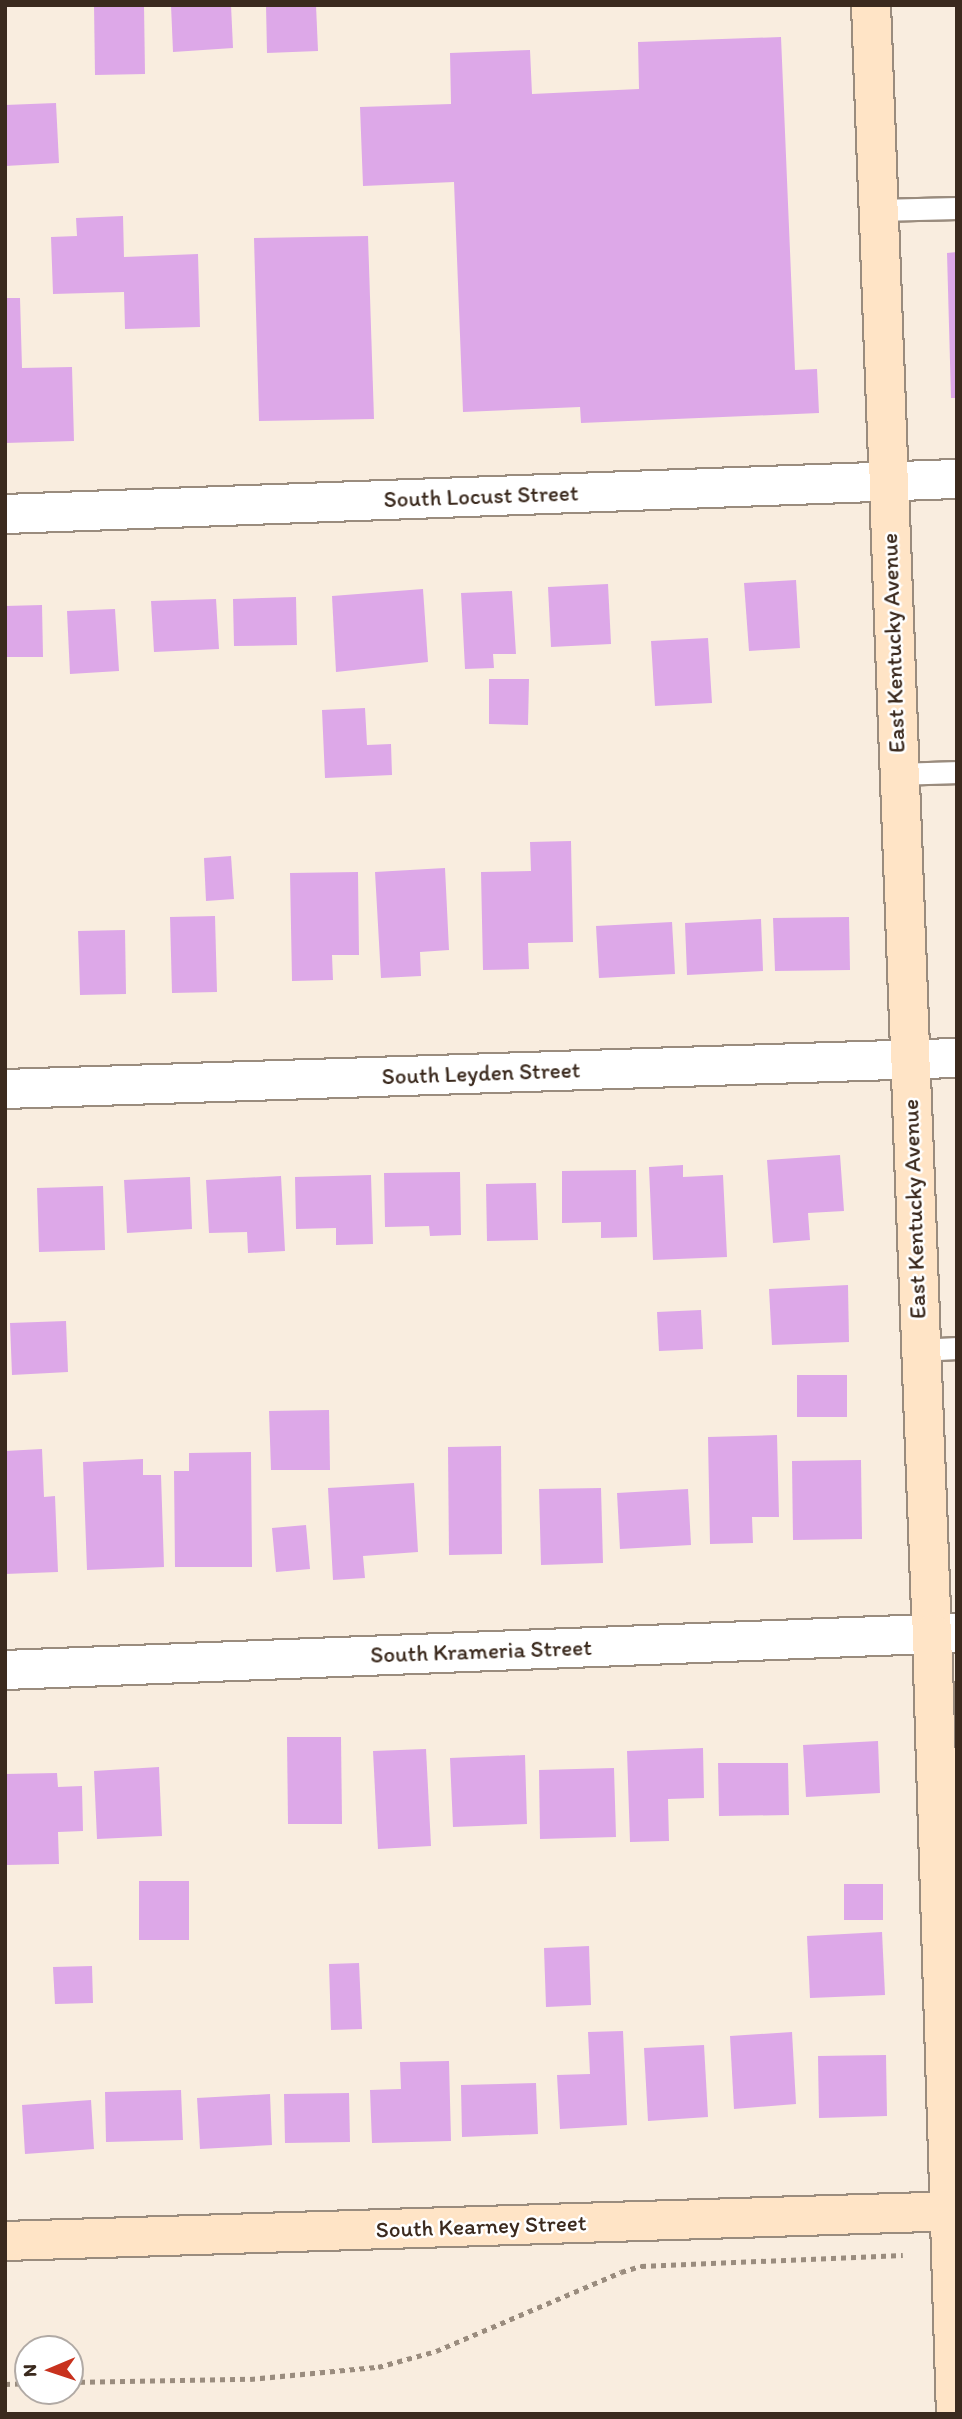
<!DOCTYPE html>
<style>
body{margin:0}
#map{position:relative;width:962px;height:2419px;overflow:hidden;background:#f9eddf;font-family:Itim,sans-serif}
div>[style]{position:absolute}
.building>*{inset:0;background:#dda8e8}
.path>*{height:4.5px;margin-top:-2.25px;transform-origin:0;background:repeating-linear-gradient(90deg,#9a8c7e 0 5px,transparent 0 10px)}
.roads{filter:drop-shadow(2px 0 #9a8c7e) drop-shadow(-2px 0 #9a8c7e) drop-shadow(0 2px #9a8c7e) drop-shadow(0 -2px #9a8c7e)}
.lane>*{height:21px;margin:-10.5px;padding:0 10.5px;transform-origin:10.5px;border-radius:10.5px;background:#fff}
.street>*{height:38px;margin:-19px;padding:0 19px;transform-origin:19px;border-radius:19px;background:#fff}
.secondary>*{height:38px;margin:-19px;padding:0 19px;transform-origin:19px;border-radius:19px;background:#ffe4c6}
span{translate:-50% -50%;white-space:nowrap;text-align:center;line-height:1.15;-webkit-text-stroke:5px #fff;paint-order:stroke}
.street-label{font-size:23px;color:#3b2a1e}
.frame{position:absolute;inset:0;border:7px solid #3b2a1e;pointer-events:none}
.north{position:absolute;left:14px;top:2335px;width:70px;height:70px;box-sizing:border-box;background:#fff;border:2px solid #b1aaa5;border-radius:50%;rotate:268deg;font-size:19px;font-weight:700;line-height:28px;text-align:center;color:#3b2a1e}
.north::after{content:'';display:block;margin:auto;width:24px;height:32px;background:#c8321e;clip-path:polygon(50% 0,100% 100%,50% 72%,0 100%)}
</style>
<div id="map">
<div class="building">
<div style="clip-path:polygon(94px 5px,144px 5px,145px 74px,95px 75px)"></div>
<div style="clip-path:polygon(171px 5px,231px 5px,233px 48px,173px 52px)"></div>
<div style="clip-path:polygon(266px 5px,316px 5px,318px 51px,267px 53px)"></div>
<div style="clip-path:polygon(781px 37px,795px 370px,817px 369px,819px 413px,581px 423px,580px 407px,463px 412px,454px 182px,363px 186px,360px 107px,451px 104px,450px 53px,530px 50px,532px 94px,639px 89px,638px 42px)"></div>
<div style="clip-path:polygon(56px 103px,59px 163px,5px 166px,5px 105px)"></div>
<div style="clip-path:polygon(123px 216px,124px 257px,198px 254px,200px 327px,125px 329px,124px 292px,53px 294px,51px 237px,77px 236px,76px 218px)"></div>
<div style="clip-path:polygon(368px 236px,374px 419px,259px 421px,254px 238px)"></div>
<div style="clip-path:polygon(957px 252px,957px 398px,951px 398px,947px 253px)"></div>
<div style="clip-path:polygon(5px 298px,20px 298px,22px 368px,72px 367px,74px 441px,5px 443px)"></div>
<div style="clip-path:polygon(796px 580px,800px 648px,749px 651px,744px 583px)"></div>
<div style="clip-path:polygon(608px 584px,611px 644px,551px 647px,548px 587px)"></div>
<div style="clip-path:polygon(423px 589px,428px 662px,336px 672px,332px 596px)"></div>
<div style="clip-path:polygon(512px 591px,516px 654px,493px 654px,494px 668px,465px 669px,461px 593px)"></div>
<div style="clip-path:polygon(296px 597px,297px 645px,234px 646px,233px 599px)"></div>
<div style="clip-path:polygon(216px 599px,219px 649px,154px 652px,151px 601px)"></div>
<div style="clip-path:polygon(42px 605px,43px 657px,5px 657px,5px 606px)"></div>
<div style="clip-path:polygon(115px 609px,119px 671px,70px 674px,67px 611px)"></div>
<div style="clip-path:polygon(708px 638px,712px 703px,655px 706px,651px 641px)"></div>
<div style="clip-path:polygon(489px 679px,529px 679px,528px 725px,489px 724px)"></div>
<div style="clip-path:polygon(365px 708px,367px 745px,391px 744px,392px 775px,325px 778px,322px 710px)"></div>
<div style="clip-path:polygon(571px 841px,573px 942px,528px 943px,529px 969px,483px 970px,481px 872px,531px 871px,530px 842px)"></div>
<div style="clip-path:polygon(231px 856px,234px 899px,206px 901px,204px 858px)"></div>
<div style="clip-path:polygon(445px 868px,449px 950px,420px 952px,421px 976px,381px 978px,375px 872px)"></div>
<div style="clip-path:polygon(358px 872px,359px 955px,332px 955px,333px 980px,292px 981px,290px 873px)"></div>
<div style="clip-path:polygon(215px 916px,217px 992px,172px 993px,170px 917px)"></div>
<div style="clip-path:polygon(849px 917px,850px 970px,775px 971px,773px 918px)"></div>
<div style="clip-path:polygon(761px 919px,763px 971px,687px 975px,685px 923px)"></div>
<div style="clip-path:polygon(672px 922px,675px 974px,599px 978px,596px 926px)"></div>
<div style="clip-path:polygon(125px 930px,126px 994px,80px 995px,78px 931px)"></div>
<div style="clip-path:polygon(840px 1155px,844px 1211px,808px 1213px,810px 1240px,773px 1243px,767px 1160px)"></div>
<div style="clip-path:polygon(683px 1165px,683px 1177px,723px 1175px,727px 1257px,653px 1260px,649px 1167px)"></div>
<div style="clip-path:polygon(636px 1170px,637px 1237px,601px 1238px,601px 1222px,562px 1223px,562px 1171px)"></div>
<div style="clip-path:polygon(460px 1172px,461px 1235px,430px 1236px,429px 1226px,385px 1227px,384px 1173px)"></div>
<div style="clip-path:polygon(371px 1175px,373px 1244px,336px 1245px,336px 1228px,296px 1229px,295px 1177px)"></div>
<div style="clip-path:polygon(281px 1176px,285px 1251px,248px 1253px,247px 1232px,209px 1233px,206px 1180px)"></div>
<div style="clip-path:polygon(190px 1177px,192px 1229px,127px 1233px,124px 1180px)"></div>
<div style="clip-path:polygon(536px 1183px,538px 1240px,487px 1241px,486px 1184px)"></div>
<div style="clip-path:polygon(103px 1186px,105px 1250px,39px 1252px,37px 1188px)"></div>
<div style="clip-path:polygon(848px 1285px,849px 1342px,772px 1345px,769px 1289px)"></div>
<div style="clip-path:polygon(701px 1310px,703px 1349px,659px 1351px,657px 1312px)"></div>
<div style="clip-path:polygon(66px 1321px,68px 1372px,12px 1375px,10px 1323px)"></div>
<div style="clip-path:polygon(797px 1375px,847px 1375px,847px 1417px,797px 1417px)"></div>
<div style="clip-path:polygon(329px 1410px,330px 1470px,271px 1470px,269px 1411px)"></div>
<div style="clip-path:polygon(777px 1435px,779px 1517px,752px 1517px,753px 1543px,710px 1544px,708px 1437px)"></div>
<div style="clip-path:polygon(501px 1446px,502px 1554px,449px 1555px,448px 1447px)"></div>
<div style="clip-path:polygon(42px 1449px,44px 1497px,55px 1496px,58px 1572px,5px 1574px,5px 1451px)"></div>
<div style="clip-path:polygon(251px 1452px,252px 1567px,175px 1567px,174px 1471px,189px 1471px,189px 1453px)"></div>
<div style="clip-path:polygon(143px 1459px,143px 1475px,161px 1475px,164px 1567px,87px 1570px,83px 1462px)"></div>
<div style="clip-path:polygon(861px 1460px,862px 1539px,793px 1540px,792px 1461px)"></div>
<div style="clip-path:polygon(414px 1483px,418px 1552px,363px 1556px,365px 1578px,333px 1580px,328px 1488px)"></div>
<div style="clip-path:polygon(601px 1488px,603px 1563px,541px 1565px,539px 1489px)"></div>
<div style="clip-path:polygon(688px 1489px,691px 1545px,620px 1549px,617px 1493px)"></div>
<div style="clip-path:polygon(306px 1525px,310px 1569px,276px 1572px,272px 1528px)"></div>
<div style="clip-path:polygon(287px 1737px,341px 1737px,342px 1824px,288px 1824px)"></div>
<div style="clip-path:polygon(878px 1741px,880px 1793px,806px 1797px,803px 1745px)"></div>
<div style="clip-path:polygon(703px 1748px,704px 1798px,668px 1799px,669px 1841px,630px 1842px,627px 1751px)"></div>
<div style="clip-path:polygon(426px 1749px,431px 1846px,378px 1849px,373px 1751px)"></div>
<div style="clip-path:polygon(525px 1755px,527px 1824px,453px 1827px,450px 1758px)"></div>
<div style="clip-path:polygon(718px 1763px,788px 1763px,789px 1815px,719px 1816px)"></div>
<div style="clip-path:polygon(159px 1767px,162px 1836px,97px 1839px,94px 1771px)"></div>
<div style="clip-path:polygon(614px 1768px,616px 1837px,540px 1839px,539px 1770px)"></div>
<div style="clip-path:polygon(57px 1773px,58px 1787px,82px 1786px,83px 1831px,58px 1832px,59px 1864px,5px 1865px,5px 1774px)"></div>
<div style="clip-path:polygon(139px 1881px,189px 1881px,189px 1940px,139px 1940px)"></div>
<div style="clip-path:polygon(844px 1884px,883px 1884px,883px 1920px,844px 1920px)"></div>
<div style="clip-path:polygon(882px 1932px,885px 1995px,810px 1998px,807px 1936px)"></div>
<div style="clip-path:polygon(589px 1946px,591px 2005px,546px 2007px,544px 1948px)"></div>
<div style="clip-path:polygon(359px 1963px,362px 2029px,331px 2030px,329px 1964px)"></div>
<div style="clip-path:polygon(92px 1966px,93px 2003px,55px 2004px,53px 1967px)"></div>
<div style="clip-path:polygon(623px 2031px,627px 2125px,560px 2129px,557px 2075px,590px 2074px,588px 2032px)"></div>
<div style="clip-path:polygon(792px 2032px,796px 2104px,734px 2109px,730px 2036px)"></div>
<div style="clip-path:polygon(704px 2045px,708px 2117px,648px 2121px,644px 2048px)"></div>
<div style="clip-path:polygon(886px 2055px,887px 2116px,819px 2118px,818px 2056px)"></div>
<div style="clip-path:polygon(449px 2061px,451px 2141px,372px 2143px,370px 2090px,401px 2089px,400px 2062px)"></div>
<div style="clip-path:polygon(536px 2083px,538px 2134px,462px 2137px,461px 2085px)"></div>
<div style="clip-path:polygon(181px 2090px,183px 2140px,106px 2142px,105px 2092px)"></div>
<div style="clip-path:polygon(349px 2093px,350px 2142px,285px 2143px,284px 2094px)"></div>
<div style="clip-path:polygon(270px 2094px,272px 2145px,200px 2149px,197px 2098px)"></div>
<div style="clip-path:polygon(91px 2100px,94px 2149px,25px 2154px,22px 2105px)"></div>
</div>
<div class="path">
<div style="left:70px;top:2382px;width:180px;rotate:-1deg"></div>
<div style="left:250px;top:2379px;width:129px;rotate:-5.4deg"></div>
<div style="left:378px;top:2367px;width:60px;rotate:-15.4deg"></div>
<div style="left:436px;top:2351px;width:201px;rotate:-23.1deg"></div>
<div style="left:621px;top:2272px;width:21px;rotate:-17deg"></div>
<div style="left:641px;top:2266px;width:262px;rotate:-2.4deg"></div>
<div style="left:5px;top:2384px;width:23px;rotate:-2deg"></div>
</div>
<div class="roads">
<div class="lane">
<div style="left:878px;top:210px;width:79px;rotate:-1.5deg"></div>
<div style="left:898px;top:774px;width:59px;rotate:-1.9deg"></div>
<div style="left:919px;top:1350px;width:38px;rotate:-3deg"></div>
</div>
<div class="street">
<div style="left:5px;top:514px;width:953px;rotate:-2.11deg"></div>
<div style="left:5px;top:1089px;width:953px;rotate:-1.87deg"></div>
<div style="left:5px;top:1670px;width:953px;rotate:-2.23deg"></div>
</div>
<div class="secondary">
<div style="left:871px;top:5px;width:1630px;rotate:87.86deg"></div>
<div style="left:932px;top:1634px;width:780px;rotate:88.24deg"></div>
<div style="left:5px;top:2241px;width:952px;rotate:-1.8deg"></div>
</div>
</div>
<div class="street-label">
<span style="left:481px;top:496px;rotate:-2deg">South Locust Street</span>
<span style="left:893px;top:643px;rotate:-92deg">East Kentucky Avenue</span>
<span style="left:481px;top:1073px;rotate:-2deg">South Leyden Street</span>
<span style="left:914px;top:1209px;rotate:-92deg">East Kentucky Avenue</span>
<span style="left:481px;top:1651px;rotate:-2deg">South Krameria Street</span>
<span style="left:481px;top:2226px;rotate:-2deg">South Kearney Street</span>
</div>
<div class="frame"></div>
<div class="north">N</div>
</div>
